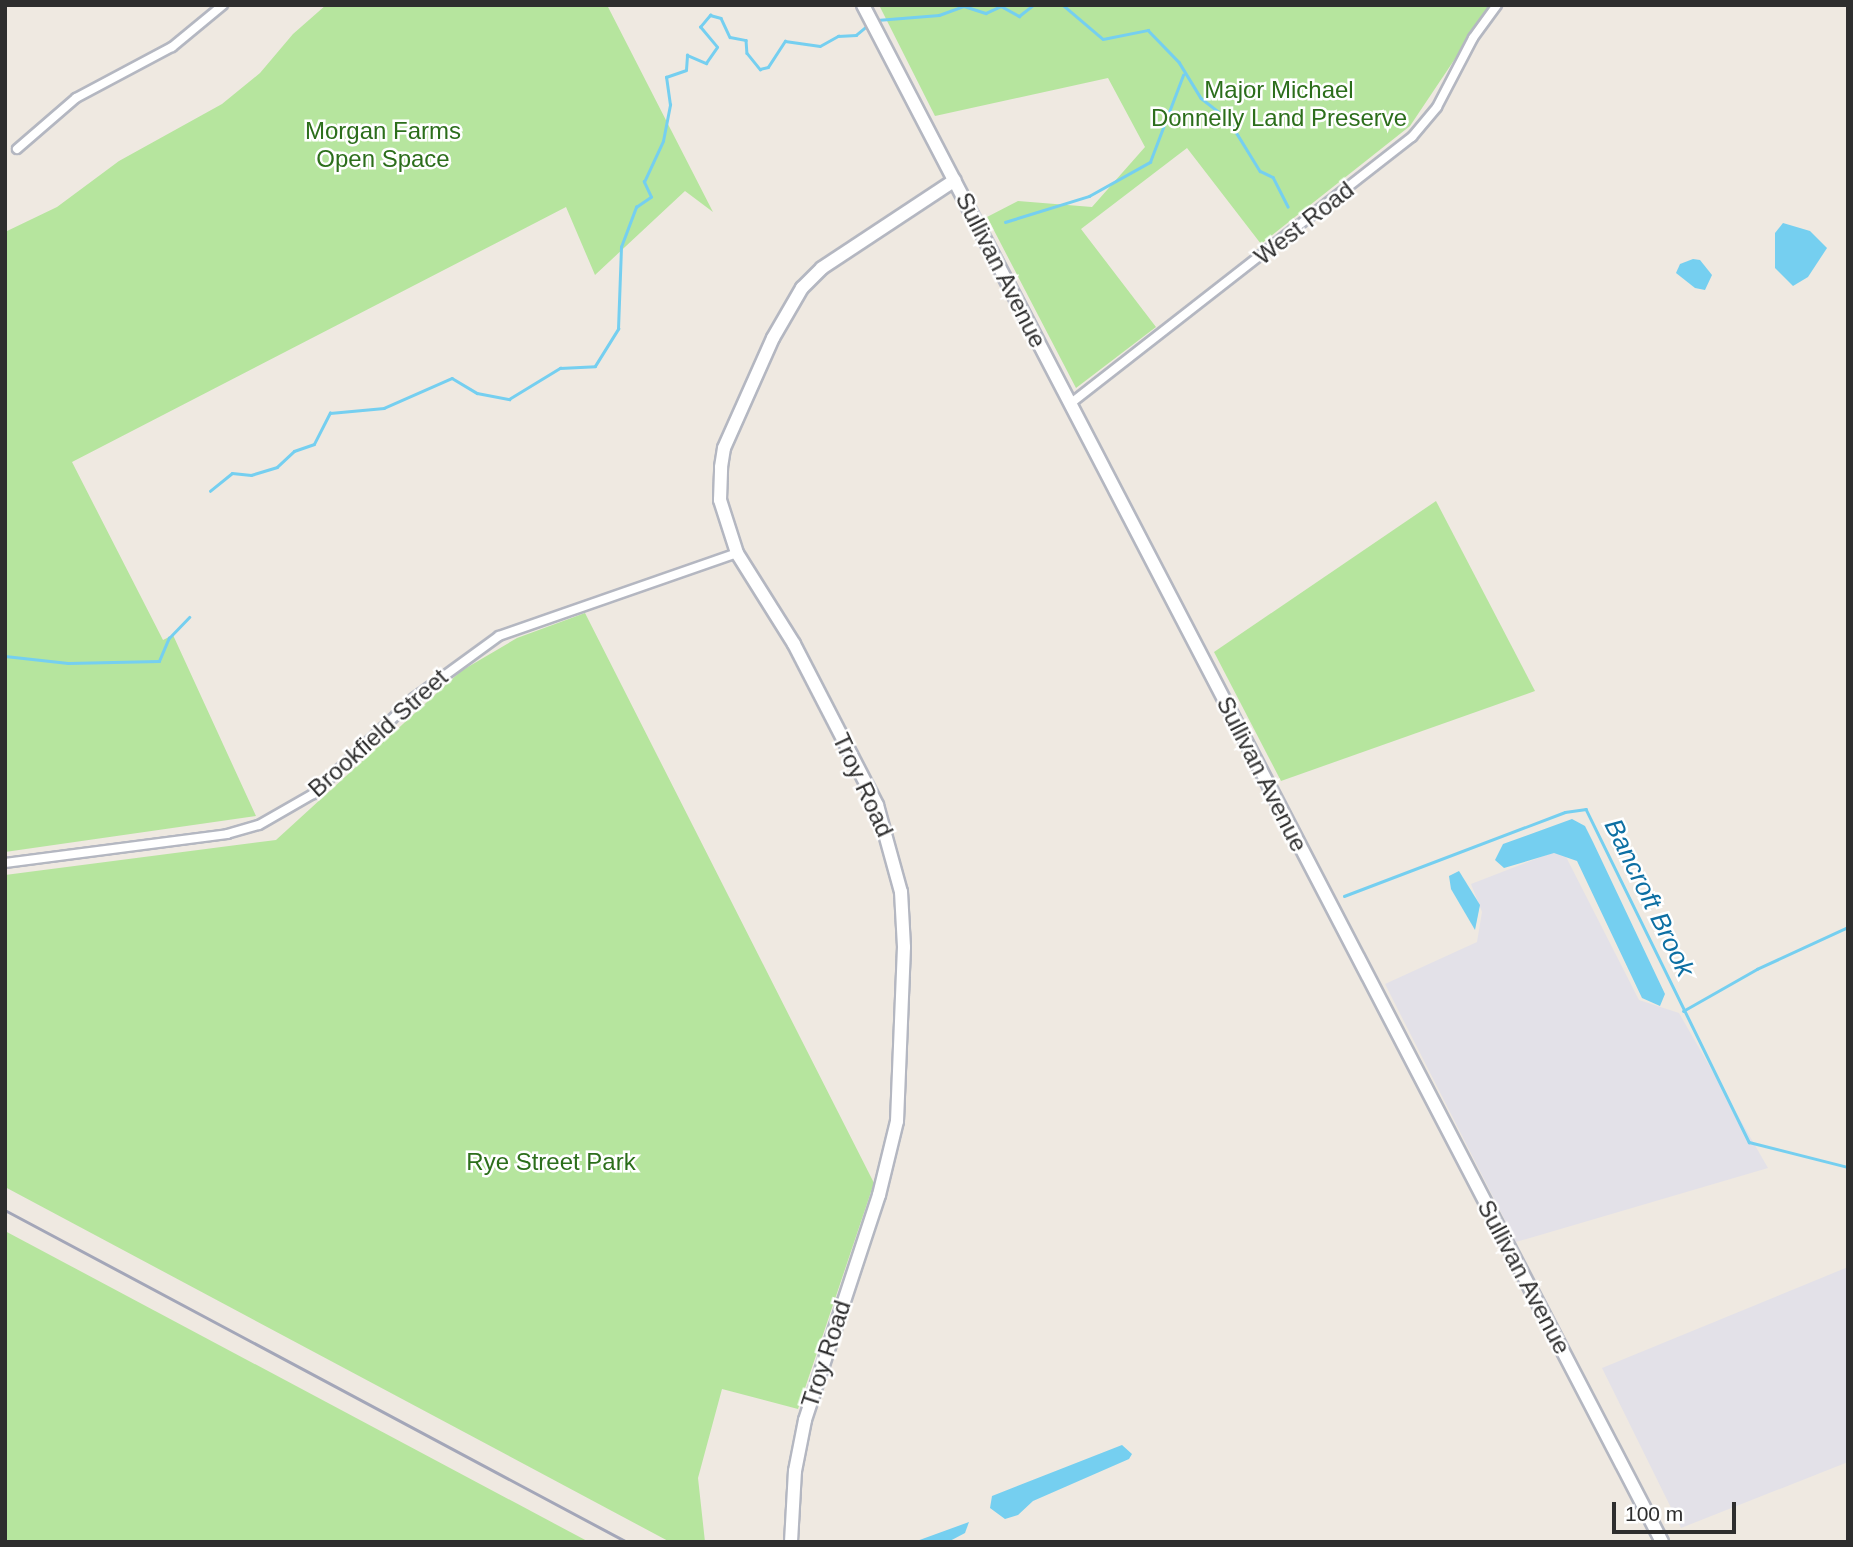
<!DOCTYPE html>
<style>
body{margin:0}
#map{position:relative;width:1853px;height:1547px;overflow:hidden;background:#efe9e1;font-family:Helvetica,sans-serif}
div>[style]{position:absolute}
.industrial>*{inset:0;background:#e3e1e8}
.green>*{inset:0;background:#b6e59e}
.water>*{inset:0;background:#75cff0}
.stream>*{height:2.5px;margin:-1.25px;padding:0 1.25px;transform-origin:1.25px;border-radius:1.25px;background:#75cff0}
.roads{filter:drop-shadow(2px 0 #b4b7c1) drop-shadow(-2px 0 #b4b7c1) drop-shadow(0 2px #b4b7c1) drop-shadow(0 -2px #b4b7c1)}
.street>*{height:8px;margin:-4px;padding:0 4px;transform-origin:4px;border-radius:4px;background:#fff}
.secondary>*{height:12px;margin:-6px;padding:0 6px;transform-origin:6px;border-radius:6px;background:#fff}
.rail>*{height:2.5px;margin:-1.25px;padding:0 1.25px;transform-origin:1.25px;border-radius:1.25px;background:#a3a6b8}
span{translate:-50% -50%;white-space:nowrap;text-align:center;line-height:1.15;-webkit-text-stroke:5px #fff;paint-order:stroke}
.park-label{font-size:24px;color:#2c6e1b}
.street-label{font-size:24px;color:#2e2e2e}
.water-label{font-size:26px;color:#0d6fa3;font-style:italic}
.frame{position:absolute;inset:0;border:7px solid #2e2e2e;pointer-events:none}
.scale{position:absolute;left:1612px;top:1502px;width:124px;height:32px;box-sizing:border-box;border:4px solid #2e2e2e;border-top:0;padding-left:9px;font-size:21px;line-height:24px;white-space:nowrap;color:#2e2e2e;-webkit-text-stroke:5px #fff;paint-order:stroke}
</style>
<div id="map">
<div class="industrial">
<div style="clip-path:polygon(1562px 849px,1639px 1000px,1679px 1013px,1768px 1168px,1516px 1242px,1385px 984px,1477px 942px,1482px 912px,1471px 884px)"></div>
<div style="clip-path:polygon(1848px 1267px,1848px 1462px,1681px 1528px,1602px 1368px)"></div>
</div>
<div class="green">
<div style="clip-path:polygon(326px 5px,607px 5px,713px 212px,685px 191px,595px 275px,566px 207px,72px 462px,163px 640px,173px 635px,256px 816px,5px 852px,5px 232px,57px 207px,119px 161px,222px 104px,260px 73px,293px 34px)"></div>
<div style="clip-path:polygon(879px 5px,1491px 5px,1410px 126px,1261px 244px,1187px 148px,1081px 229px,1156px 327px,1076px 388px,987px 217px,1018px 201px,1092px 207px,1145px 147px,1108px 78px,935px 116px)"></div>
<div style="clip-path:polygon(1436px 501px,1535px 691px,1281px 781px,1214px 652px)"></div>
<div style="clip-path:polygon(585px 613px,874px 1183px,798px 1409px,722px 1389px,698px 1478px,705px 1542px,670px 1542px,5px 1187px,5px 875px,276px 840px,461px 671px,517px 638px)"></div>
<div style="clip-path:polygon(5px 1231px,589px 1542px,5px 1542px)"></div>
</div>
<div class="water">
<div style="clip-path:polygon(1783px 223px,1810px 231px,1827px 248px,1808px 277px,1793px 286px,1775px 268px,1775px 233px)"></div>
<div style="clip-path:polygon(1693px 259px,1700px 260px,1712px 275px,1705px 290px,1695px 288px,1676px 273px,1680px 264px)"></div>
<div style="clip-path:polygon(1572px 819px,1585px 826px,1593px 842px,1665px 994px,1660px 1006px,1642px 998px,1577px 861px,1554px 853px,1504px 868px,1495px 860px,1503px 844px)"></div>
<div style="clip-path:polygon(1459px 871px,1480px 905px,1475px 930px,1451px 889px,1449px 876px)"></div>
<div style="clip-path:polygon(1122px 1445px,1132px 1454px,1129px 1459px,1033px 1501px,1018px 1515px,1005px 1519px,990px 1508px,992px 1496px)"></div>
<div style="clip-path:polygon(969px 1522px,965px 1533px,948px 1542px,914px 1542px)"></div>
</div>
<div class="stream">
<div style="left:1063px;top:5px;width:52px;rotate:40.4deg"></div>
<div style="left:1103px;top:39px;width:46px;rotate:-11.3deg"></div>
<div style="left:1148px;top:30px;width:45px;rotate:45.9deg"></div>
<div style="left:1179px;top:62px;width:42px;rotate:58.6deg"></div>
<div style="left:1201px;top:98px;width:34px;rotate:38deg"></div>
<div style="left:1228px;top:119px;width:61px;rotate:58.4deg"></div>
<div style="left:1260px;top:171px;width:14px;rotate:25deg"></div>
<div style="left:1273px;top:177px;width:33px;rotate:63deg"></div>
<div style="left:877px;top:20px;width:62px;rotate:-4.6deg"></div>
<div style="left:939px;top:15px;width:27px;rotate:-20deg"></div>
<div style="left:964px;top:6px;width:23px;rotate:18deg"></div>
<div style="left:986px;top:13px;width:17px;rotate:-25deg"></div>
<div style="left:1001px;top:6px;width:21px;rotate:29deg"></div>
<div style="left:1019px;top:16px;width:18px;rotate:-38deg"></div>
<div style="left:1005px;top:222px;width:88px;rotate:-17.2deg"></div>
<div style="left:1089px;top:196px;width:70px;rotate:-29.1deg"></div>
<div style="left:1150px;top:162px;width:93px;rotate:-69.2deg"></div>
<div style="left:210px;top:491px;width:28px;rotate:-39deg"></div>
<div style="left:232px;top:473px;width:19px;rotate:6deg"></div>
<div style="left:251px;top:475px;width:27px;rotate:-17deg"></div>
<div style="left:277px;top:467px;width:23px;rotate:-43deg"></div>
<div style="left:294px;top:451px;width:21px;rotate:-19deg"></div>
<div style="left:314px;top:444px;width:35px;rotate:-63deg"></div>
<div style="left:330px;top:413px;width:54px;rotate:-5.3deg"></div>
<div style="left:384px;top:408px;width:74px;rotate:-23.8deg"></div>
<div style="left:452px;top:378px;width:29px;rotate:31deg"></div>
<div style="left:477px;top:393px;width:33px;rotate:11deg"></div>
<div style="left:509px;top:399px;width:60px;rotate:-31.3deg"></div>
<div style="left:560px;top:368px;width:35px;rotate:-3deg"></div>
<div style="left:595px;top:366px;width:44px;rotate:-58.1deg"></div>
<div style="left:618px;top:329px;width:82px;rotate:-87.9deg"></div>
<div style="left:621px;top:247px;width:43px;rotate:-69.4deg"></div>
<div style="left:636px;top:207px;width:18px;rotate:-34deg"></div>
<div style="left:651px;top:197px;width:17px;rotate:-115deg"></div>
<div style="left:644px;top:182px;width:45px;rotate:-65.1deg"></div>
<div style="left:663px;top:141px;width:37px;rotate:-79deg"></div>
<div style="left:670px;top:105px;width:28px;rotate:-98deg"></div>
<div style="left:666px;top:77px;width:21px;rotate:-19deg"></div>
<div style="left:686px;top:70px;width:15px;rotate:-86deg"></div>
<div style="left:687px;top:55px;width:21px;rotate:23deg"></div>
<div style="left:706px;top:63px;width:19px;rotate:-55deg"></div>
<div style="left:717px;top:47px;width:26px;rotate:-130deg"></div>
<div style="left:700px;top:27px;width:16px;rotate:-50deg"></div>
<div style="left:710px;top:15px;width:11px;rotate:15deg"></div>
<div style="left:721px;top:18px;width:21px;rotate:65deg"></div>
<div style="left:730px;top:37px;width:16px;rotate:11deg"></div>
<div style="left:746px;top:40px;width:13px;rotate:86deg"></div>
<div style="left:747px;top:53px;width:21px;rotate:51deg"></div>
<div style="left:760px;top:69px;width:8px;rotate:-14deg"></div>
<div style="left:768px;top:67px;width:31px;rotate:-57deg"></div>
<div style="left:785px;top:41px;width:35px;rotate:8deg"></div>
<div style="left:820px;top:46px;width:21px;rotate:-29deg"></div>
<div style="left:838px;top:36px;width:18px;rotate:-3deg"></div>
<div style="left:856px;top:35px;width:16px;rotate:-40deg"></div>
<div style="left:5px;top:656px;width:63px;rotate:6.3deg"></div>
<div style="left:68px;top:663px;width:91px;rotate:-1.3deg"></div>
<div style="left:159px;top:661px;width:25px;rotate:-67deg"></div>
<div style="left:169px;top:638px;width:29px;rotate:-46deg"></div>
<div style="left:1344px;top:896px;width:236px;rotate:-20.8deg"></div>
<div style="left:1565px;top:812px;width:21px;rotate:-8deg"></div>
<div style="left:1586px;top:809px;width:371px;rotate:63.9deg"></div>
<div style="left:1749px;top:1142px;width:102px;rotate:14.2deg"></div>
<div style="left:1683px;top:1011px;width:85px;rotate:-29.6deg"></div>
<div style="left:1757px;top:969px;width:100px;rotate:-24.8deg"></div>
</div>
<div class="roads">
<div class="street">
<div style="left:17px;top:149px;width:78px;rotate:-40.8deg"></div>
<div style="left:76px;top:98px;width:109px;rotate:-28deg"></div>
<div style="left:172px;top:47px;width:66px;rotate:-39.5deg"></div>
<div style="left:1070px;top:404px;width:434px;rotate:-38deg"></div>
<div style="left:1412px;top:137px;width:39px;rotate:-50deg"></div>
<div style="left:1437px;top:107px;width:78px;rotate:-62.4deg"></div>
<div style="left:1473px;top:38px;width:41px;rotate:-54deg"></div>
<div style="left:5px;top:863px;width:224px;rotate:-7.4deg"></div>
<div style="left:227px;top:834px;width:33px;rotate:-16deg"></div>
<div style="left:259px;top:825px;width:62px;rotate:-29.9deg"></div>
<div style="left:313px;top:794px;width:139px;rotate:-43.5deg"></div>
<div style="left:414px;top:698px;width:105px;rotate:-36.1deg"></div>
<div style="left:499px;top:636px;width:252px;rotate:-19.2deg"></div>
</div>
<div class="secondary">
<div style="left:863px;top:5px;width:1732px;rotate:62.53deg"></div>
<div style="left:791px;top:1542px;width:71px;rotate:-86.8deg"></div>
<div style="left:795px;top:1471px;width:52px;rotate:-78.9deg"></div>
<div style="left:805px;top:1420px;width:237px;rotate:-71.8deg"></div>
<div style="left:879px;top:1195px;width:76px;rotate:-76.3deg"></div>
<div style="left:897px;top:1121px;width:174px;rotate:-87.7deg"></div>
<div style="left:904px;top:947px;width:55px;rotate:-93.1deg"></div>
<div style="left:901px;top:892px;width:90px;rotate:-105.4deg"></div>
<div style="left:877px;top:805px;width:181px;rotate:-117.3deg"></div>
<div style="left:794px;top:644px;width:107px;rotate:-122.1deg"></div>
<div style="left:737px;top:553px;width:56px;rotate:-107.8deg"></div>
<div style="left:720px;top:500px;width:33px;rotate:-88deg"></div>
<div style="left:721px;top:467px;width:19px;rotate:-81deg"></div>
<div style="left:724px;top:448px;width:120px;rotate:-66deg"></div>
<div style="left:773px;top:338px;width:58px;rotate:-59.9deg"></div>
<div style="left:802px;top:288px;width:28px;rotate:-45deg"></div>
<div style="left:822px;top:268px;width:159px;rotate:-33.5deg"></div>
</div>
</div>
<div class="rail">
<div style="left:5px;top:1210px;width:705px;rotate:28.09deg"></div>
</div>
<div class="park-label">
<span style="left:1279px;top:104px">Major Michael<br>Donnelly Land Preserve</span>
<span style="left:383px;top:145px">Morgan Farms<br>Open Space</span>
<span style="left:551px;top:1162px">Rye Street Park</span>
</div>
<div class="street-label">
<span style="left:1304px;top:223px;rotate:-38deg">West Road</span>
<span style="left:1001px;top:270px;rotate:63deg">Sullivan Avenue</span>
<span style="left:378px;top:733px;rotate:-42deg">Brookfield Street</span>
<span style="left:1262px;top:774px;rotate:63deg">Sullivan Avenue</span>
<span style="left:863px;top:785px;rotate:65deg">Troy Road</span>
<span style="left:1524px;top:1277px;rotate:62deg">Sullivan Avenue</span>
<span style="left:826px;top:1354px;rotate:-72deg">Troy Road</span>
</div>
<div class="water-label">
<span style="left:1649px;top:898px;rotate:64deg">Bancroft Brook</span>
</div>
<div class="frame"></div>
<div class="scale">100 m</div>
</div>
